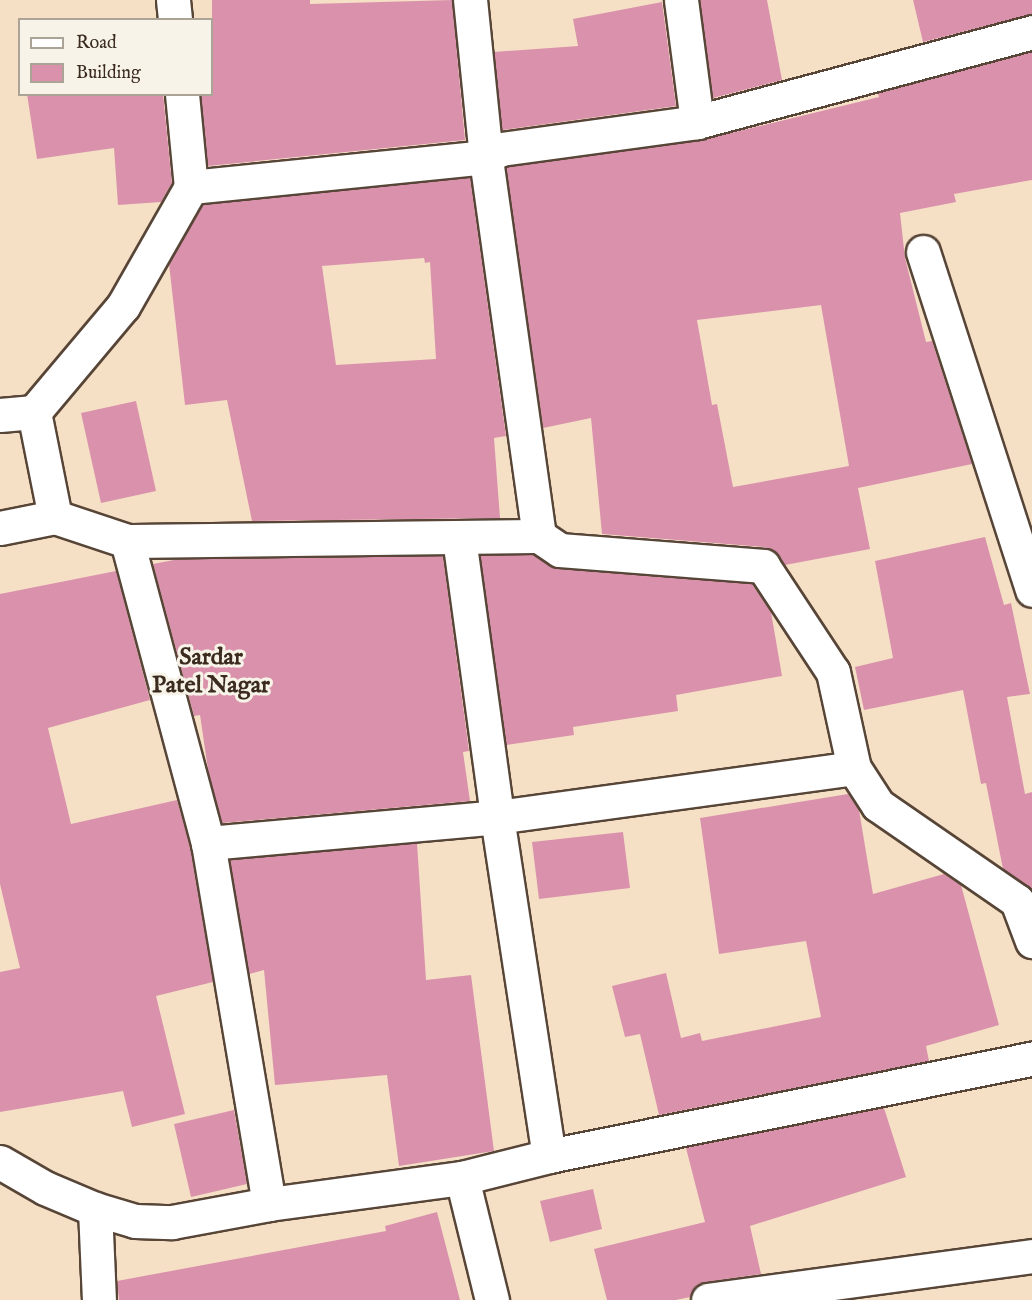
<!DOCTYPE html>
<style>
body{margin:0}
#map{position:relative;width:1032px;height:1300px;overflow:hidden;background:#f5e0c6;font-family:"IM FELL English",serif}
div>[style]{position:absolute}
.building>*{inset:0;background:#da92ac}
.roads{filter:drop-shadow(2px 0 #574537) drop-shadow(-2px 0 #574537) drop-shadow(0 2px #574537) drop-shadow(0 -2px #574537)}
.minor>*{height:33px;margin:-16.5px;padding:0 16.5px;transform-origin:16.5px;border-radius:16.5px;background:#fff}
span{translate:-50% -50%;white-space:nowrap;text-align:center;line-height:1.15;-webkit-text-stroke:6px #f7f3e8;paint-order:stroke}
.neighbourhood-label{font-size:24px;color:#3b2a1e;font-weight:700}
.legend{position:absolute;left:18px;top:18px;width:195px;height:78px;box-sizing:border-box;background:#f7f3e8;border:2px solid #aca397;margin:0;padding:8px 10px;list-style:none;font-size:18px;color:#3b2a1e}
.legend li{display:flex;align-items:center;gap:12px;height:30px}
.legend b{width:30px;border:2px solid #aca397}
</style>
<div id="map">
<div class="building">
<div style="clip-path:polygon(212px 0,310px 0,310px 4px,452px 0,465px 140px,208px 166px,201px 94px,212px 94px)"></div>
<div style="clip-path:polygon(700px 0,767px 0,782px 80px,713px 98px)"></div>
<div style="clip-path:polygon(913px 0,1032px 0,1032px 14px,923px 42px)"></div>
<div style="clip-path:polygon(662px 2px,676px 106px,502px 130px,494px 52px,578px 46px,573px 19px)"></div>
<div style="clip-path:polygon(evenodd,1032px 51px,1032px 180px,954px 194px,956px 202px,900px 213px,905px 258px,926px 342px,932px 341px,972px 464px,858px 488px,870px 549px,785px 565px,773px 550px,764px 547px,602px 534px,591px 418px,543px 428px,506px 167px,702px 140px,879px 97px,878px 93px,1032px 51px,821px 305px,849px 466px,733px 487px,717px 404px,712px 405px,697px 320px,821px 305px)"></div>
<div style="clip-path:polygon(27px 94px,163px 94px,172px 183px,161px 202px,118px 205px,114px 148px,37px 159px)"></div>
<div style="clip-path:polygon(evenodd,470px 177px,506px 436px,494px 438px,500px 518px,252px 521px,227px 400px,185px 405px,169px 264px,202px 205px,470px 177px,424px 258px,425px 263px,430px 262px,436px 359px,336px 365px,322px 266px,424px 258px)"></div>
<div style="clip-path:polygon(136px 401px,156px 491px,101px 503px,81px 413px)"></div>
<div style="clip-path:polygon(985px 537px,1004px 605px,1011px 603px,1030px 694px,1007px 697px,1025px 794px,1032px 792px,1032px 891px,1003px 869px,986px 783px,981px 784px,963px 690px,864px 710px,855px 667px,893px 658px,875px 561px)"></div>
<div style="clip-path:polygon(480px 555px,533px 555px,559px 569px,752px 584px,771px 612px,782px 676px,676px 695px,678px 711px,573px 727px,574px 735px,506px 745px)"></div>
<div style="clip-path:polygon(443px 556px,469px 751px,463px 752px,470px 801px,222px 823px,209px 776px,200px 715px,194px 716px,153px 564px,179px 559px)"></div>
<div style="clip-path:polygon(116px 571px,150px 700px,48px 728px,71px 824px,177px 800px,190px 847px,213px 982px,156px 996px,185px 1114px,132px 1127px,123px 1091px,0 1112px,0 972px,20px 968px,0 884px,0 594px)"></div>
<div style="clip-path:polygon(848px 794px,859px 810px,873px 894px,944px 874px,961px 885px,999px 1025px,926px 1046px,929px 1061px,659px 1115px,640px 1034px,625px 1037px,612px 986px,666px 973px,681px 1038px,700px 1033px,702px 1041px,821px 1017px,806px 941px,719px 954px,700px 818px)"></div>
<div style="clip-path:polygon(623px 832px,630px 888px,539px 899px,532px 842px)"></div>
<div style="clip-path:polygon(417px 843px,426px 980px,471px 975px,494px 1151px,399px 1166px,387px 1075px,275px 1085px,264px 970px,249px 974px,230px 860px)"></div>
<div style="clip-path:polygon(884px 1108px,906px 1177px,750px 1226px,761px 1274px,705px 1282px,696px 1286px,690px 1297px,676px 1300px,607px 1300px,594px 1249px,705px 1222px,686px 1148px)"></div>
<div style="clip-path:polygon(234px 1110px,247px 1184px,191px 1197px,174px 1124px)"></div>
<div style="clip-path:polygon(593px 1189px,602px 1229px,550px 1242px,540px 1201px)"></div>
<div style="clip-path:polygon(437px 1212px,460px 1300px,119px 1300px,117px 1281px,386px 1231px,385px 1226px)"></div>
</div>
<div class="roads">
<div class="minor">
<div style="left:173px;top:0;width:20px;rotate:84deg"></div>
<div style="left:681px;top:0;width:123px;rotate:82.5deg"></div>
<div style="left:182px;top:94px;width:93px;rotate:84.5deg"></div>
<div style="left:191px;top:187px;width:137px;rotate:119.7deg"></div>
<div style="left:123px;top:306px;width:138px;rotate:130deg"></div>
<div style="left:34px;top:412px;width:107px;rotate:78.7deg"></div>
<div style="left:55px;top:517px;width:76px;rotate:18.4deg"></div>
<div style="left:127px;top:541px;width:412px;rotate:-0.7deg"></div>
<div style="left:539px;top:536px;width:383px;rotate:-98deg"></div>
<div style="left:486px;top:157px;width:158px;rotate:-95.8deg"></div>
<div style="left:191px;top:187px;width:297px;rotate:-5.8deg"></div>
<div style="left:486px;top:157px;width:17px;rotate:-28deg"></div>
<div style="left:501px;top:149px;width:198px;rotate:-7.8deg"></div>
<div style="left:697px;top:122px;width:347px;rotate:-15deg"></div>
<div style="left:923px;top:252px;width:355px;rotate:72.1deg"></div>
<div style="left:0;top:415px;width:34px;rotate:-5deg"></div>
<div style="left:0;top:528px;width:56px;rotate:-11.3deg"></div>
<div style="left:539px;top:536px;width:25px;rotate:34deg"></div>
<div style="left:560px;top:550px;width:204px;rotate:4.5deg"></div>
<div style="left:763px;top:566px;width:127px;rotate:56.6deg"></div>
<div style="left:833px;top:672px;width:98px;rotate:77.7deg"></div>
<div style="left:854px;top:768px;width:44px;rotate:57deg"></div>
<div style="left:878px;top:805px;width:169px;rotate:34.6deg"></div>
<div style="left:1017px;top:901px;width:43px;rotate:69.4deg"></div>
<div style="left:459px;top:538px;width:282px;rotate:82.2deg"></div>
<div style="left:497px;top:817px;width:343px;rotate:81.3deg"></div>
<div style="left:127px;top:541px;width:313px;rotate:75deg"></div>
<div style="left:208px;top:843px;width:290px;rotate:-5.1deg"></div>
<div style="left:497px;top:817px;width:360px;rotate:-7.8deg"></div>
<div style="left:208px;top:843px;width:366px;rotate:80.4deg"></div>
<div style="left:0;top:1162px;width:52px;rotate:30deg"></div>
<div style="left:45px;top:1188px;width:54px;rotate:22.8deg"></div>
<div style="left:95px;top:1209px;width:42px;rotate:16.7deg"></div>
<div style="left:135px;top:1221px;width:37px;rotate:2deg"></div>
<div style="left:172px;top:1222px;width:99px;rotate:-10.5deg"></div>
<div style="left:269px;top:1204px;width:195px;rotate:-7.7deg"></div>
<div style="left:462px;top:1178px;width:90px;rotate:-14.2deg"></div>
<div style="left:549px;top:1156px;width:493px;rotate:-11.4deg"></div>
<div style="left:462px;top:1178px;width:126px;rotate:76.2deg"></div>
<div style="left:95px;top:1209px;width:91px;rotate:87.5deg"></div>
<div style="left:708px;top:1300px;width:327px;rotate:-7.7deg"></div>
</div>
</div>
<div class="neighbourhood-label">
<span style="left:211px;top:672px">Sardar<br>Patel Nagar</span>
</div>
<ul class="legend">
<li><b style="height:8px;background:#fff"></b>Road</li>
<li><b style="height:16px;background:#da92ac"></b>Building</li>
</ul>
</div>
